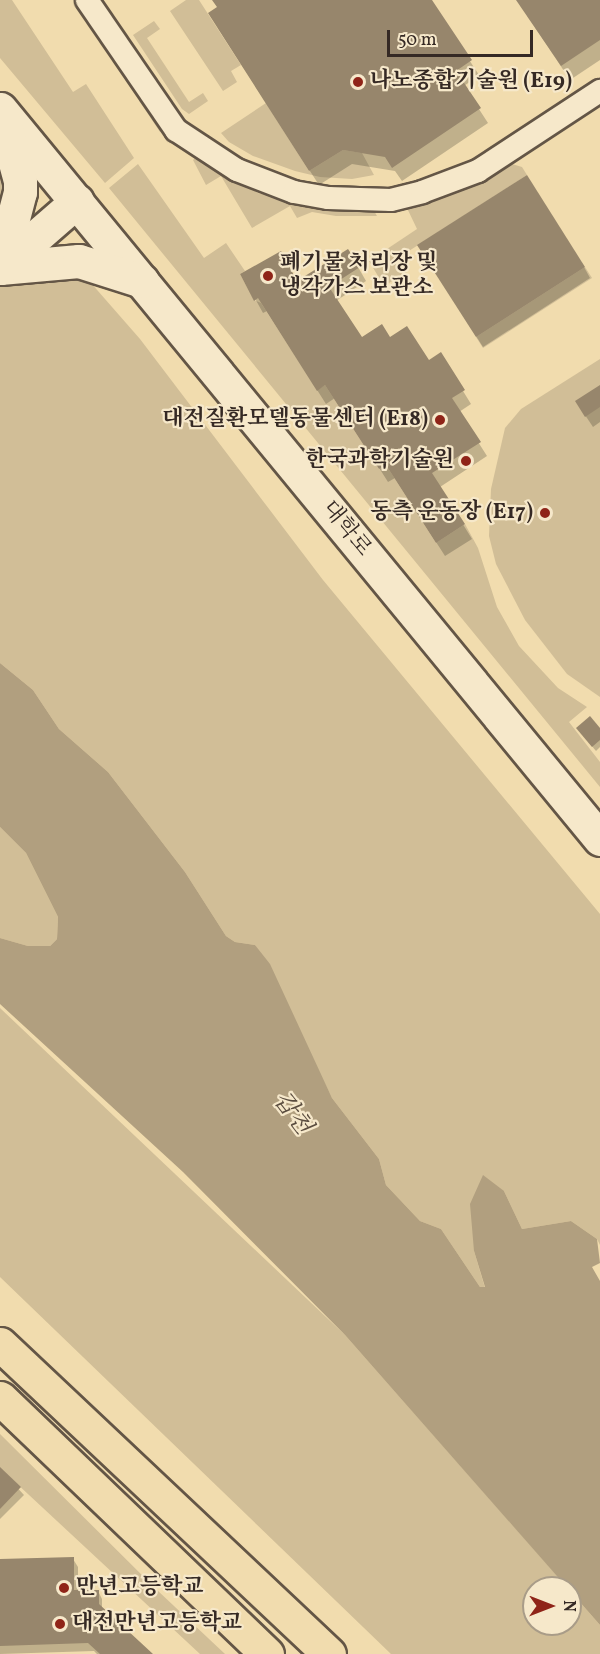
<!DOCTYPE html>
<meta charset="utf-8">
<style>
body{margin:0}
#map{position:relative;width:600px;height:1654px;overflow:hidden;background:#f1dcae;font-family:Vollkorn,"Noto Serif KR",serif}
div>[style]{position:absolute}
.green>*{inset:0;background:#d1be97}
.water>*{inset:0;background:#b19f7f}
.shadow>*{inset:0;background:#0003}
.building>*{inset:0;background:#97866c}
.roads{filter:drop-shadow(2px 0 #645646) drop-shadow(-2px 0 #645646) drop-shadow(0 2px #645646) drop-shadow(0 -2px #645646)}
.street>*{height:22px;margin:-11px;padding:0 11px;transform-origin:11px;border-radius:11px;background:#f6e8ca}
.secondary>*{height:33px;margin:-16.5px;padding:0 16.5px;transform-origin:16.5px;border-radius:16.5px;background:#f6e8ca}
.primary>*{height:33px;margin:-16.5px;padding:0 16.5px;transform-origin:16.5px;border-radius:16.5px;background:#f1dcae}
.dots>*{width:16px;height:16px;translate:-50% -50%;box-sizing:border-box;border:3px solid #f6e8ca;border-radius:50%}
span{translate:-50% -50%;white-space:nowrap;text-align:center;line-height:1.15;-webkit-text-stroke:4.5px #f6e8ca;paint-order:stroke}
.poi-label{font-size:22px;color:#352924;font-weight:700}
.left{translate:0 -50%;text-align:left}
.right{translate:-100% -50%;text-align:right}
.street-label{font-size:22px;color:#352924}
.water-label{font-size:24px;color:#5a4c3f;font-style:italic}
.north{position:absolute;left:522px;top:1576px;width:60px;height:60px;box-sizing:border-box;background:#f6e8ca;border:2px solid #a99c88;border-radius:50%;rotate:90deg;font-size:16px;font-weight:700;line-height:24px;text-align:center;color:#352924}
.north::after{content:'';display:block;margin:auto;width:21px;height:27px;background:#8f2418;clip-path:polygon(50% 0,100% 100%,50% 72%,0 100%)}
.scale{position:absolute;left:387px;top:30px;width:146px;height:27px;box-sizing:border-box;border:3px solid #352924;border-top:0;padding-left:8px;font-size:18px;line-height:21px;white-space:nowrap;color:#352924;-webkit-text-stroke:4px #f6e8ca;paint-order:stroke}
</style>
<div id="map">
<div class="green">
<div style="clip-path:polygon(0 0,12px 0,73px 92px,86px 84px,134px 158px,105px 183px,0 58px)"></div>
<div style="clip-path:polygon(186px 0,199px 0,241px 65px,231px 71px,237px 82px,223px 91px,170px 11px)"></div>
<div style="clip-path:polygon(154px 21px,160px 29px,147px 38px,189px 102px,203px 93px,208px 101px,189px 114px,182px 109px,133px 35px)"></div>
<div style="clip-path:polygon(104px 43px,163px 127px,160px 132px,102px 45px)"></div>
<div style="clip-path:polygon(266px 103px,309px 171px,343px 150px,362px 153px,374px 175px,352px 179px,320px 177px,295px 171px,253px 156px,229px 142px,221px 133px)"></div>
<div style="clip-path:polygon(196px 157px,258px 193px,313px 207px,358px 211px,373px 209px,377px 216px,336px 216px,312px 212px,297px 218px,290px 206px,252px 228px,221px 176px,206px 185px,193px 160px)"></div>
<div style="clip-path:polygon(138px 164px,204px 258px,226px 243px,245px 271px,240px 274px,254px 300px,261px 303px,317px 390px,325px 385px,379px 469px,386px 465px,436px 543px,465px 524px,478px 548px,497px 607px,519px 646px,558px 688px,587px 707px,569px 722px,600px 762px,600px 787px,109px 188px)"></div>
<div style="clip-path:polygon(512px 164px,522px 167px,527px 175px,398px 258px,407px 272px,384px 286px,369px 261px,417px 229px,407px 208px,461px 191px)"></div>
<div style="clip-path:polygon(0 179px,140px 339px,323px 580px,600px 914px,600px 1245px,597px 1239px,571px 1221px,522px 1229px,504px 1191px,474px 1251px,485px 1288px,480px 1287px,441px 1229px,420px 1221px,386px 1185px,379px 1159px,332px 1098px,255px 945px,235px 942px,226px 936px,185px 872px,108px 772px,59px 729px,33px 690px,0 663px)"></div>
<div style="clip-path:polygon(585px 267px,592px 278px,483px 348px,476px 337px)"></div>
<div style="clip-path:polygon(600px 359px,600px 697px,567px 674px,525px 620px,496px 564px,489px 536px,491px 489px,505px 428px,521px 409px)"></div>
<div style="clip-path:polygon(0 827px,26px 853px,58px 917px,57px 939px,50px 946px,28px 946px,0 938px)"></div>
<div style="clip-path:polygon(0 1008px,345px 1335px,568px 1588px,534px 1588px,534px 1624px,570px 1624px,570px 1591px,600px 1625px,600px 1654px,391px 1654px,0 1277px)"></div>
<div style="clip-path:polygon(0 1434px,157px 1590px,225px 1654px,200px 1654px,0 1468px)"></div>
</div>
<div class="water">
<div style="clip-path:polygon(0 663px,33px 690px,59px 729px,108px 772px,185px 872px,226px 936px,235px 942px,255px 945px,270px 964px,332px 1098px,379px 1159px,386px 1185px,420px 1221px,441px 1229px,480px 1287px,485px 1287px,474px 1251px,470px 1204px,483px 1175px,504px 1191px,522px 1229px,571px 1221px,597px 1239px,600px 1263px,592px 1267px,600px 1281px,600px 1625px,345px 1335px,183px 1172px,0 1004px,0 938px,28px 946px,50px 946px,57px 939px,58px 917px,26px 853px,0 827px)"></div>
</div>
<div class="shadow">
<div style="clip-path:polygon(213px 0,430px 0,479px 75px,464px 86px,488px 123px,402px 181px,395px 171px,352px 164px,319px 185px,218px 28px,218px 8px)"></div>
<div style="clip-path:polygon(517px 0,600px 0,600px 60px,570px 80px)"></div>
<div style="clip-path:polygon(425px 256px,584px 267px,590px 278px,483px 347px)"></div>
<div style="clip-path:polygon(358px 267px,366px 281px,336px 301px,361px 339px,390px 339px,429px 362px,463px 391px,471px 404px,459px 412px,487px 456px,440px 487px,472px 539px,445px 556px,395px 478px,388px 482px,335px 398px,326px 404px,267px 311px,263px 313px,242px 275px,297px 283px)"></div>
<div style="clip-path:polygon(600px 386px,600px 422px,593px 427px,583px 412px)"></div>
<div style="clip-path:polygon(600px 730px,600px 747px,596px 751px,581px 733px)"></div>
<div style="clip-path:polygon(0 1469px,24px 1495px,0 1519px)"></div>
<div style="clip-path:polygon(73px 1559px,78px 1567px,78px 1591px,98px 1591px,102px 1599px,102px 1610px,150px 1654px,97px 1654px,94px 1651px,0 1654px,0 1560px)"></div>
</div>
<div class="building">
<div style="clip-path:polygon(212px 0,432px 0,472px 60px,456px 71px,481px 108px,392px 168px,385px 157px,343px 150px,309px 171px,208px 13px,217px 7px)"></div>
<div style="clip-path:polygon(516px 0,600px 0,600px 40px,561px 66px)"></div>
<div style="clip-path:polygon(527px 175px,585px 267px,476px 337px,417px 245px)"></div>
<div style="clip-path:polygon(348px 249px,360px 267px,329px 287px,362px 337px,382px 324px,390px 337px,407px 326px,429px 360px,441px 352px,465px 390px,452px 398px,481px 442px,432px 473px,465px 524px,436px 543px,386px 465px,379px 469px,325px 385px,317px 391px,258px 298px,254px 301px,240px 274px,281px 251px,297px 281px)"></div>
<div style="clip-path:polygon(600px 385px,600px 407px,585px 417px,575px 401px)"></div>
<div style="clip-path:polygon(590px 716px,600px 728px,600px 740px,592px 747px,576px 728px)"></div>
<div style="clip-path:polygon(0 1467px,21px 1487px,0 1509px)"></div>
<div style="clip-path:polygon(74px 1557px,74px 1590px,99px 1590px,99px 1604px,153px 1654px,100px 1654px,88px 1643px,0 1646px,0 1559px)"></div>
</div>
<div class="roads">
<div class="street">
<div style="left:87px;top:0;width:158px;rotate:55.6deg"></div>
<div style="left:176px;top:130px;width:73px;rotate:33.3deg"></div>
<div style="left:237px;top:170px;width:61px;rotate:21.1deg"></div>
<div style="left:294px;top:192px;width:35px;rotate:10deg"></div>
<div style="left:328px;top:198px;width:63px;rotate:1.8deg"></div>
<div style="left:391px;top:200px;width:32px;rotate:-14deg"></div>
<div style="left:422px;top:192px;width:60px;rotate:-20.6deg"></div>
<div style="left:478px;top:171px;width:146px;rotate:-33.3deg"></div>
</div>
<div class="secondary">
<div style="left:0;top:109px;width:945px;rotate:50.58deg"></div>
<div style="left:0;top:268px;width:79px;rotate:-75.3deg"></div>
<div style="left:20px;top:192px;width:11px;rotate:-90deg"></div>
<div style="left:20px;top:181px;width:61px;rotate:-105.2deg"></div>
<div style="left:0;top:268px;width:79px;rotate:-5.1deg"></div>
<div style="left:79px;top:261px;width:66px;rotate:17.6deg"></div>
<div style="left:0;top:268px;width:102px;rotate:-41deg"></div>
</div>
<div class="primary">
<div style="left:0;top:1344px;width:452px;rotate:43.3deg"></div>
<div style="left:0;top:1398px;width:370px;rotate:43.8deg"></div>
</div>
</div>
<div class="dots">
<div style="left:358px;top:82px;background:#8f2418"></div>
<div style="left:268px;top:276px;background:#8f2418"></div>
<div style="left:440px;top:420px;background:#8f2418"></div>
<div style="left:466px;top:461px;background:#8f2418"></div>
<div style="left:545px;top:513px;background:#8f2418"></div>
<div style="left:64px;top:1588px;background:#8f2418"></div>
<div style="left:60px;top:1624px;background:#8f2418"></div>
</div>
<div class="poi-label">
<span class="left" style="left:370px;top:82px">나노종합기술원 (E19)</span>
<span class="left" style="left:280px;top:276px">폐기물 처리장 및<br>냉각가스 보관소</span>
<span class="right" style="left:428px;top:420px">대전질환모델동물센터 (E18)</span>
<span class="right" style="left:454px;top:461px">한국과학기술원</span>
<span class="right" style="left:533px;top:513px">동측 운동장 (E17)</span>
<span class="left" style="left:76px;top:1588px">만년고등학교</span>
<span class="left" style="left:72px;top:1624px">대전만년고등학교</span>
</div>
<div class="street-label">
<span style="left:346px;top:529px;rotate:51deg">대학로</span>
</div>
<div class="water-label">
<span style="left:291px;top:1114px;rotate:53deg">갑천</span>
</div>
<div class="north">N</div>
<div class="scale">50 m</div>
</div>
